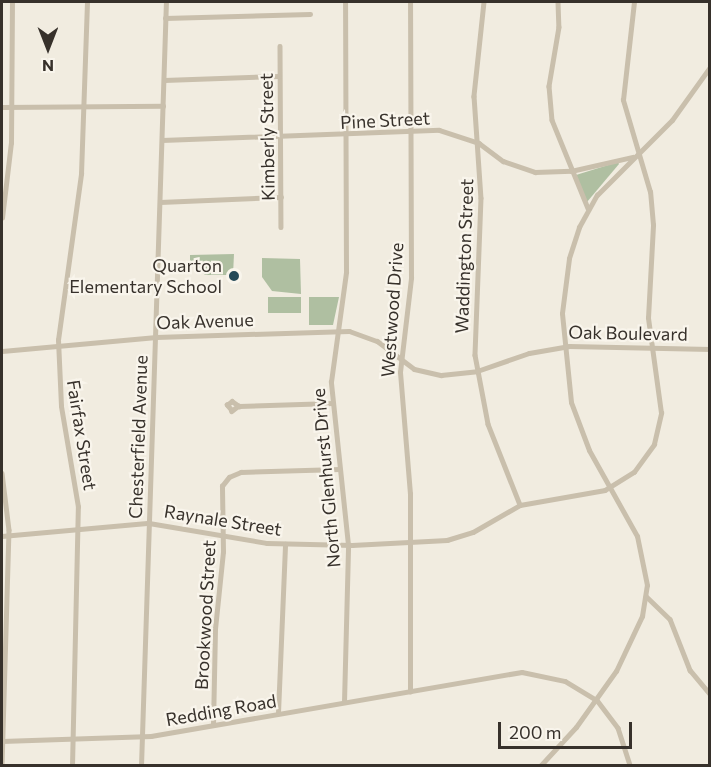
<!DOCTYPE html>
<style>
body{margin:0}
#map{position:relative;width:711px;height:767px;overflow:hidden;background:#f1ece0;font-family:Commissioner,sans-serif}
div>[style]{position:absolute}
.green>*{inset:0;background:#afbfa1}
.minor>*{height:4.5px;margin:-2.25px;padding:0 2.25px;transform-origin:2.25px;border-radius:2.25px;background:#c9bfac}
.tertiary>*{height:5px;margin:-2.5px;padding:0 2.5px;transform-origin:2.5px;border-radius:2.5px;background:#c9bfac}
.dots>*{width:16px;height:16px;translate:-50% -50%;box-sizing:border-box;border:3px solid #f9f5ec;border-radius:50%}
span{translate:-50% -50%;white-space:nowrap;text-align:center;line-height:1.15;-webkit-text-stroke:4.5px #f9f5ec;paint-order:stroke}
.street-label{font-size:18px;color:#37312b}
.poi-label{font-size:18px;color:#37312b}
.right{translate:-100% -50%;text-align:right}
.frame{position:absolute;inset:0;border:3px solid #37312b;pointer-events:none}
.north{position:absolute;left:18px;top:18px;width:60px;height:60px;-webkit-text-stroke:4px #f9f5ec;paint-order:stroke;rotate:180deg;font-size:16px;font-weight:700;line-height:24px;text-align:center;color:#37312b}
.north::after{content:'';display:block;margin:auto;width:21px;height:27px;background:#37312b;clip-path:polygon(50% 0,100% 100%,50% 72%,0 100%)}
.scale{position:absolute;left:498px;top:722px;width:134px;height:27px;box-sizing:border-box;border:3px solid #37312b;border-top:0;padding-left:8px;font-size:18px;line-height:21px;white-space:nowrap;color:#37312b;-webkit-text-stroke:4px #f9f5ec;paint-order:stroke}
</style>
<div id="map">
<div class="green">
<div style="clip-path:polygon(618px 162px,619px 164px,587px 202px,576px 175px)"></div>
<div style="clip-path:polygon(234px 254px,233px 275px,205px 275px,190px 260px,190px 255px)"></div>
<div style="clip-path:polygon(262px 258px,300px 259px,301px 294px,272px 291px,262px 277px)"></div>
<div style="clip-path:polygon(268px 297px,301px 297px,301px 313px,268px 313px)"></div>
<div style="clip-path:polygon(309px 297px,339px 297px,333px 325px,309px 325px)"></div>
</div>
<div class="minor">
<div style="left:484px;top:2px;width:95px;rotate:96.1deg"></div>
<div style="left:474px;top:96px;width:102px;rotate:86.1deg"></div>
<div style="left:481px;top:198px;width:157px;rotate:92.2deg"></div>
<div style="left:475px;top:355px;width:70px;rotate:79.3deg"></div>
<div style="left:488px;top:424px;width:87px;rotate:68.4deg"></div>
<div style="left:558px;top:2px;width:25px;rotate:88deg"></div>
<div style="left:559px;top:27px;width:60px;rotate:99.6deg"></div>
<div style="left:549px;top:86px;width:34px;rotate:85deg"></div>
<div style="left:552px;top:120px;width:95px;rotate:67.8deg"></div>
<div style="left:165px;top:18px;width:145px;rotate:-1.6deg"></div>
<div style="left:280px;top:46px;width:181px;rotate:89.7deg"></div>
<div style="left:164px;top:80px;width:115px;rotate:-2deg"></div>
<div style="left:2px;top:107px;width:161px;rotate:-0.4deg"></div>
<div style="left:162px;top:140px;width:277px;rotate:-2.1deg"></div>
<div style="left:439px;top:130px;width:42px;rotate:18deg"></div>
<div style="left:479px;top:143px;width:30px;rotate:37deg"></div>
<div style="left:503px;top:161px;width:34px;rotate:19deg"></div>
<div style="left:535px;top:172px;width:36px;rotate:-2deg"></div>
<div style="left:571px;top:171px;width:63px;rotate:-12.9deg"></div>
<div style="left:160px;top:202px;width:121px;rotate:-2.4deg"></div>
<div style="left:2px;top:218px;width:76px;rotate:-83.2deg"></div>
<div style="left:11px;top:143px;width:141px;rotate:-89.6deg"></div>
<div style="left:239px;top:406px;width:9px;rotate:144deg"></div>
<div style="left:232px;top:411px;width:8px;rotate:-130deg"></div>
<div style="left:227px;top:405px;width:6px;rotate:-39deg"></div>
<div style="left:232px;top:401px;width:9px;rotate:36deg"></div>
<div style="left:239px;top:406px;width:93px;rotate:-1.8deg"></div>
<div style="left:2px;top:473px;width:57px;rotate:83deg"></div>
<div style="left:9px;top:530px;width:236px;rotate:91.7deg"></div>
<div style="left:2px;top:536px;width:148px;rotate:-5.1deg"></div>
<div style="left:149px;top:523px;width:120px;rotate:9.6deg"></div>
<div style="left:267px;top:543px;width:85px;rotate:1.3deg"></div>
<div style="left:352px;top:545px;width:95px;rotate:-3deg"></div>
<div style="left:447px;top:540px;width:27px;rotate:-17deg"></div>
<div style="left:473px;top:532px;width:54px;rotate:-29.9deg"></div>
<div style="left:520px;top:505px;width:86px;rotate:-10deg"></div>
<div style="left:605px;top:490px;width:34px;rotate:-32deg"></div>
<div style="left:634px;top:472px;width:34px;rotate:-54deg"></div>
<div style="left:654px;top:444px;width:32px;rotate:-77deg"></div>
<div style="left:661px;top:413px;width:96px;rotate:-97.8deg"></div>
<div style="left:648px;top:318px;width:93px;rotate:-86.9deg"></div>
<div style="left:653px;top:225px;width:33px;rotate:-95deg"></div>
<div style="left:650px;top:192px;width:96px;rotate:-106.4deg"></div>
<div style="left:623px;top:100px;width:99px;rotate:-83.6deg"></div>
<div style="left:646px;top:596px;width:33px;rotate:44deg"></div>
<div style="left:670px;top:619px;width:55px;rotate:68.6deg"></div>
<div style="left:690px;top:670px;width:31px;rotate:50deg"></div>
<div style="left:410px;top:692px;width:198px;rotate:-90deg"></div>
<div style="left:410px;top:494px;width:122px;rotate:-94.7deg"></div>
<div style="left:400px;top:372px;width:95px;rotate:-83.3deg"></div>
<div style="left:411px;top:278px;width:276px;rotate:-90.2deg"></div>
<div style="left:344px;top:702px;width:157px;rotate:-88.5deg"></div>
<div style="left:348px;top:545px;width:164px;rotate:-96deg"></div>
<div style="left:331px;top:382px;width:111px;rotate:-82.2deg"></div>
<div style="left:346px;top:272px;width:270px;rotate:-90.2deg"></div>
<div style="left:278px;top:713px;width:169px;rotate:-87.6deg"></div>
<div style="left:213px;top:725px;width:96px;rotate:-88.8deg"></div>
<div style="left:215px;top:629px;width:77px;rotate:-84.1deg"></div>
<div style="left:223px;top:552px;width:66px;rotate:-90.9deg"></div>
<div style="left:222px;top:486px;width:11px;rotate:-52deg"></div>
<div style="left:229px;top:477px;width:13px;rotate:-23deg"></div>
<div style="left:241px;top:472px;width:98px;rotate:-1.8deg"></div>
<div style="left:2px;top:741px;width:149px;rotate:-1.9deg"></div>
<div style="left:151px;top:736px;width:376px;rotate:-9.8deg"></div>
<div style="left:522px;top:672px;width:44px;rotate:11.8deg"></div>
<div style="left:565px;top:681px;width:37px;rotate:31deg"></div>
<div style="left:597px;top:700px;width:35px;rotate:53deg"></div>
<div style="left:618px;top:728px;width:40px;rotate:72deg"></div>
<div style="left:72px;top:766px;width:259px;rotate:-88.7deg"></div>
<div style="left:78px;top:507px;width:102px;rotate:-99.6deg"></div>
<div style="left:61px;top:406px;width:66px;rotate:-92.6deg"></div>
<div style="left:58px;top:340px;width:168px;rotate:-82.1deg"></div>
<div style="left:81px;top:174px;width:172px;rotate:-88deg"></div>
<div style="left:141px;top:766px;width:764px;rotate:-88.13deg"></div>
</div>
<div class="tertiary">
<div style="left:2px;top:351px;width:155px;rotate:-5.2deg"></div>
<div style="left:156px;top:337px;width:193px;rotate:-1.8deg"></div>
<div style="left:349px;top:331px;width:30px;rotate:20deg"></div>
<div style="left:377px;top:341px;width:46px;rotate:37.1deg"></div>
<div style="left:414px;top:369px;width:28px;rotate:13deg"></div>
<div style="left:441px;top:375px;width:36px;rotate:-6deg"></div>
<div style="left:477px;top:371px;width:55px;rotate:-19.1deg"></div>
<div style="left:529px;top:353px;width:41px;rotate:-9.9deg"></div>
<div style="left:569px;top:346px;width:141px;rotate:1.2deg"></div>
<div style="left:540px;top:766px;width:53px;rotate:-47.3deg"></div>
<div style="left:576px;top:727px;width:69px;rotate:-54.5deg"></div>
<div style="left:616px;top:671px;width:61px;rotate:-64.7deg"></div>
<div style="left:642px;top:616px;width:31px;rotate:-81deg"></div>
<div style="left:647px;top:585px;width:50px;rotate:-101.5deg"></div>
<div style="left:637px;top:536px;width:98px;rotate:-119.2deg"></div>
<div style="left:589px;top:450px;width:51px;rotate:-110.6deg"></div>
<div style="left:571px;top:402px;width:89px;rotate:-95.8deg"></div>
<div style="left:562px;top:313px;width:55px;rotate:-82.7deg"></div>
<div style="left:569px;top:258px;width:33px;rotate:-72deg"></div>
<div style="left:579px;top:227px;width:37px;rotate:-61deg"></div>
<div style="left:597px;top:195px;width:106px;rotate:-45deg"></div>
<div style="left:672px;top:120px;width:65px;rotate:-54.4deg"></div>
</div>
<div class="dots">
<div style="left:234px;top:276px;background:#234856"></div>
</div>
<div class="street-label">
<span style="left:385px;top:120px;rotate:-3deg">Pine Street</span>
<span style="left:267px;top:137px;rotate:-91deg">Kimberly Street</span>
<span style="left:464px;top:256px;rotate:-88deg">Waddington Street</span>
<span style="left:392px;top:310px;rotate:-86deg">Westwood Drive</span>
<span style="left:205px;top:321px;rotate:-2deg">Oak Avenue</span>
<span style="left:628px;top:333px;rotate:1deg">Oak Boulevard</span>
<span style="left:82px;top:435px;rotate:81deg">Fairfax Street</span>
<span style="left:138px;top:437px;rotate:-88deg">Chesterfield Avenue</span>
<span style="left:326px;top:478px;rotate:-95deg">North Glenhurst Drive</span>
<span style="left:223px;top:520px;rotate:9deg">Raynale Street</span>
<span style="left:205px;top:615px;rotate:-87deg">Brookwood Street</span>
<span style="left:221px;top:710px;rotate:-10deg">Redding Road</span>
</div>
<div class="poi-label">
<span class="right" style="left:222px;top:276px">Quarton<br>Elementary School</span>
</div>
<div class="frame"></div>
<div class="north">N</div>
<div class="scale">200 m</div>
</div>
